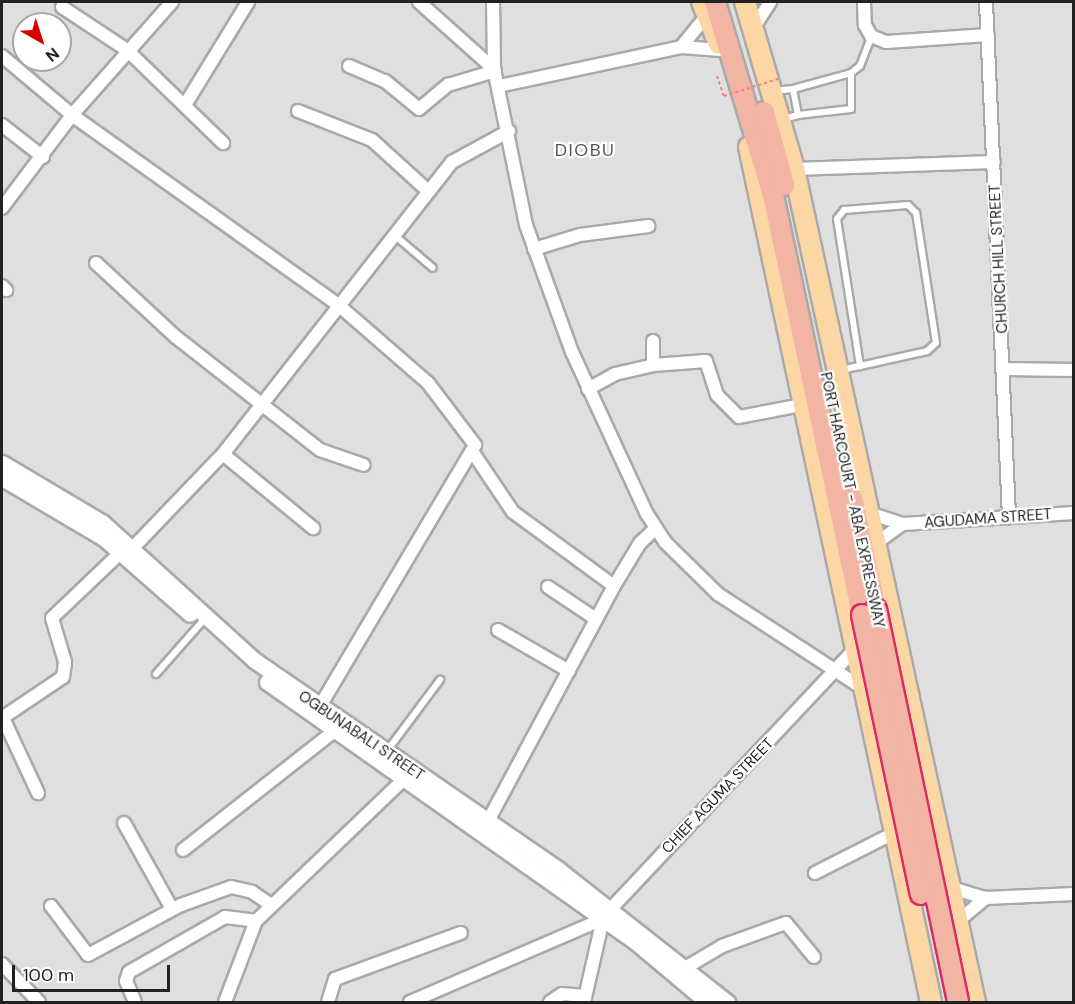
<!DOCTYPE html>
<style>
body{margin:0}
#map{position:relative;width:1075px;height:1004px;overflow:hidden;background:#f2efe9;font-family:"DM Sans",sans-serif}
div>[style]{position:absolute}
.residential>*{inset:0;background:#e0dfdf}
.path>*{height:2px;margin-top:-1px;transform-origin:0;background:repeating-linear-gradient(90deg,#fa8072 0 3px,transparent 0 6px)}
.roads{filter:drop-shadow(2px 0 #a9a9a9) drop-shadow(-2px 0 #a9a9a9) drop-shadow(0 2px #a9a9a9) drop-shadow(0 -2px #a9a9a9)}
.service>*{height:6px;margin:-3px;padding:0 3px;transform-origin:3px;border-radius:3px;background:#fff}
.minor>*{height:12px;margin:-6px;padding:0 6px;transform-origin:6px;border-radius:6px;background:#fff}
.tertiary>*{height:15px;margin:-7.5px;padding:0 7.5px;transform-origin:7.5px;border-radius:7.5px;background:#fff}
.primary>*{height:20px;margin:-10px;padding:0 10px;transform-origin:10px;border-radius:10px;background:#fcd6a4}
.trunk>*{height:20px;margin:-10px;padding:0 10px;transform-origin:10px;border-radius:10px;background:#f2b4a3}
.path-bridge>*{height:2px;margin-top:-1px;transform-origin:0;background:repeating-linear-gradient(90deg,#fa8072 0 3px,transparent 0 6px)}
.bridges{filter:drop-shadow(2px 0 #dc2a67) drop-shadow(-2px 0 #dc2a67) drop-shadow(0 2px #dc2a67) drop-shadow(0 -2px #dc2a67)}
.trunk-bridge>*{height:20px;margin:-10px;padding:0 10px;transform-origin:10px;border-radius:10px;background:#f2b4a3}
span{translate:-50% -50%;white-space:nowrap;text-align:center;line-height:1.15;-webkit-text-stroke:4.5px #fff;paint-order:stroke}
.street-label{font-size:15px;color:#222}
.quarter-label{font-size:18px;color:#555;letter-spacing:1.5px}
.frame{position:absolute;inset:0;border:3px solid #222;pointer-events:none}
.north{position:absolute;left:12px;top:12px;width:60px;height:60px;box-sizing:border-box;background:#fff;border:2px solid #a7a7a7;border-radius:50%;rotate:141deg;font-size:16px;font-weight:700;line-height:24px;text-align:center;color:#222}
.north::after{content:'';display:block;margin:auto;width:21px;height:27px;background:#d40000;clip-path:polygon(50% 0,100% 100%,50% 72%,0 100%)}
.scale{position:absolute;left:12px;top:965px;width:158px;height:27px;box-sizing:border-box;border:3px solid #222;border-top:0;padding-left:8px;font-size:18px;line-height:21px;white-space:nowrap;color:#222;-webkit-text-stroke:4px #fff;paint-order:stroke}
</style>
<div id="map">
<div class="residential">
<div style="clip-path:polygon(evenodd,2px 2px,1073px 2px,1073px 1002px,2px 1002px,2px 2px,24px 24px,60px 24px,60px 60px,24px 60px,24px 24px)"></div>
</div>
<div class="path">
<div style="left:717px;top:76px;width:21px;rotate:71deg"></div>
</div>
<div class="roads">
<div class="service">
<div style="left:793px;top:89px;width:60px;rotate:-15.4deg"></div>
<div style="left:851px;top:73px;width:11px;rotate:-38deg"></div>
<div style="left:860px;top:66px;width:31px;rotate:-69deg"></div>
<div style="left:773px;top:91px;width:20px;rotate:-6deg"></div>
<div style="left:793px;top:89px;width:26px;rotate:79deg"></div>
<div style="left:798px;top:115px;width:18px;rotate:164deg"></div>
<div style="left:798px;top:115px;width:53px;rotate:-6.5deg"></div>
<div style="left:851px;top:109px;width:36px;rotate:-90deg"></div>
<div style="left:393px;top:234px;width:52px;rotate:40.4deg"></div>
<div style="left:841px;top:370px;width:19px;rotate:-12deg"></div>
<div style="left:860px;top:366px;width:69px;rotate:-12.6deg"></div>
<div style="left:927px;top:351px;width:12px;rotate:-42deg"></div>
<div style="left:936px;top:343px;width:132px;rotate:-98.7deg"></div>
<div style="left:916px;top:213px;width:11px;rotate:-135deg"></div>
<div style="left:908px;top:205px;width:64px;rotate:175.5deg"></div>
<div style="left:844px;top:210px;width:11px;rotate:128deg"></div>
<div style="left:837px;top:219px;width:149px;rotate:81.1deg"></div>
<div style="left:156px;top:674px;width:68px;rotate:-48.6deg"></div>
<div style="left:387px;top:751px;width:89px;rotate:-53.3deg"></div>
</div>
<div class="minor">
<div style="left:419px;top:2px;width:101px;rotate:41.8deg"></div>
<div style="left:493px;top:2px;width:67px;rotate:89.1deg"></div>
<div style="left:494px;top:69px;width:159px;rotate:78.4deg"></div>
<div style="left:526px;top:225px;width:135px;rotate:70.1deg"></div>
<div style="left:572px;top:352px;width:179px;rotate:65.2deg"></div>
<div style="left:647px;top:514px;width:33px;rotate:57deg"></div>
<div style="left:665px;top:542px;width:74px;rotate:44.5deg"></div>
<div style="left:718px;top:594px;width:174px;rotate:33.1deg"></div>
<div style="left:864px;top:2px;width:23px;rotate:88deg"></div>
<div style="left:865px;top:25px;width:13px;rotate:61deg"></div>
<div style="left:871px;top:36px;width:16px;rotate:22deg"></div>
<div style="left:886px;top:42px;width:102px;rotate:-3.9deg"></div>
<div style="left:986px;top:2px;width:516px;rotate:87.44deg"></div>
<div style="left:62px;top:7px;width:78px;rotate:33.5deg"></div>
<div style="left:127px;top:50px;width:134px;rotate:44.1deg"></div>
<div style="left:754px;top:27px;width:30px;rotate:-57deg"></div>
<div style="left:681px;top:47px;width:43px;rotate:-50.7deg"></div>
<div style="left:2px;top:56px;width:92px;rotate:40.1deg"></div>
<div style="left:72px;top:115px;width:324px;rotate:35.5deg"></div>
<div style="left:336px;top:303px;width:122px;rotate:41deg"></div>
<div style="left:428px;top:383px;width:78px;rotate:52.8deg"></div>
<div style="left:475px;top:445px;width:306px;rotate:120.7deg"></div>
<div style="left:349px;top:66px;width:39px;rotate:23deg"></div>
<div style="left:385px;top:81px;width:44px;rotate:39.5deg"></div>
<div style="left:419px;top:109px;width:38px;rotate:-40deg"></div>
<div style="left:448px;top:85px;width:49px;rotate:-16.6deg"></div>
<div style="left:499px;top:86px;width:186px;rotate:-12.1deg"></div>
<div style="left:681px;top:47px;width:40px;rotate:4.3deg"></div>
<div style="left:185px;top:105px;width:121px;rotate:-58.5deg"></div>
<div style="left:298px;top:111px;width:79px;rotate:21.4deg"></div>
<div style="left:372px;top:140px;width:74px;rotate:42.3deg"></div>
<div style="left:2px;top:125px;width:52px;rotate:38deg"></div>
<div style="left:794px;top:169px;width:200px;rotate:-2deg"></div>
<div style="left:2px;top:208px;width:116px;rotate:-53deg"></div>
<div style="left:72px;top:115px;width:151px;rotate:-48.5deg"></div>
<div style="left:534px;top:249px;width:48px;rotate:-16.9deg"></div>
<div style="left:580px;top:235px;width:69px;rotate:-7.5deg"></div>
<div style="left:96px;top:263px;width:109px;rotate:42.8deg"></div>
<div style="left:176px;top:337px;width:183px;rotate:38.1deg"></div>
<div style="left:320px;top:450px;width:46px;rotate:18.8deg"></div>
<div style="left:2px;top:286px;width:6px;rotate:45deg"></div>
<div style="left:653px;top:365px;width:53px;rotate:-4.3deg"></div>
<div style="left:706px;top:361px;width:36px;rotate:72deg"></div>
<div style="left:717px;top:395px;width:31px;rotate:45deg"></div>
<div style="left:739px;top:417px;width:69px;rotate:-10.8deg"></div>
<div style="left:1004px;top:369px;width:70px;rotate:0.8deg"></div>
<div style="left:588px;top:389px;width:31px;rotate:-29deg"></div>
<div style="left:615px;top:374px;width:39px;rotate:-13deg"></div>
<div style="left:653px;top:365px;width:24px;rotate:-90deg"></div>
<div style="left:223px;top:454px;width:117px;rotate:39.4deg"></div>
<div style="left:474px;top:454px;width:70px;rotate:56.1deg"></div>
<div style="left:513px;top:512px;width:125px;rotate:36.2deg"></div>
<div style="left:869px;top:513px;width:36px;rotate:18deg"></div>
<div style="left:903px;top:524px;width:171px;rotate:-3.7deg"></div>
<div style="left:875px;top:544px;width:34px;rotate:-36deg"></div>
<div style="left:127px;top:554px;width:139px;rotate:-46.2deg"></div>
<div style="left:223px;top:454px;width:371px;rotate:-51.9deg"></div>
<div style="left:452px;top:162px;width:65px;rotate:-28.5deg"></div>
<div style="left:548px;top:587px;width:58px;rotate:33.7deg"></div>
<div style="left:498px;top:630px;width:82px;rotate:30deg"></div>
<div style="left:2px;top:718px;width:73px;rotate:-33.9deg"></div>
<div style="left:63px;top:677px;width:15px;rotate:-82deg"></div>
<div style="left:65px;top:662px;width:46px;rotate:-106.5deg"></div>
<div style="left:52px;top:618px;width:94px;rotate:-43.7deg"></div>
<div style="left:3px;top:718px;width:83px;rotate:65deg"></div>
<div style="left:488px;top:821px;width:267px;rotate:-61.8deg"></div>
<div style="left:614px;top:586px;width:50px;rotate:-58.8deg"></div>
<div style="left:640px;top:543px;width:22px;rotate:-43deg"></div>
<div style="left:124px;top:823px;width:98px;rotate:60.8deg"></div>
<div style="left:183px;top:850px;width:191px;rotate:-38.2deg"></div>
<div style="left:815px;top:873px;width:89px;rotate:-26.9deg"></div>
<div style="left:949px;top:887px;width:39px;rotate:17deg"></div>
<div style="left:986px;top:898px;width:88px;rotate:-2.6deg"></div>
<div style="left:51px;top:906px;width:61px;rotate:52.9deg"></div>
<div style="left:88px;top:955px;width:106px;rotate:-28.3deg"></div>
<div style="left:181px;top:905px;width:53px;rotate:-19.8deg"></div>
<div style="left:231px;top:887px;width:22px;rotate:13deg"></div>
<div style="left:252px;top:892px;width:23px;rotate:34deg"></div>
<div style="left:605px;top:915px;width:365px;rotate:-46.8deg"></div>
<div style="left:957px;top:922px;width:38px;rotate:-40deg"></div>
<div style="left:2px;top:964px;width:53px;rotate:45.8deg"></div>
<div style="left:685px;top:968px;width:43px;rotate:-30.7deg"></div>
<div style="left:722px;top:946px;width:68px;rotate:-19.8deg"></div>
<div style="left:786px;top:923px;width:44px;rotate:50.5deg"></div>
<div style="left:135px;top:1002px;width:23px;rotate:-113deg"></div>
<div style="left:126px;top:981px;width:9px;rotate:-72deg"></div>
<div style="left:129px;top:972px;width:111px;rotate:-29.8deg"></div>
<div style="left:225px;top:917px;width:31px;rotate:7deg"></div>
<div style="left:225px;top:1002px;width:87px;rotate:-69.1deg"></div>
<div style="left:256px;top:921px;width:202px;rotate:-43.8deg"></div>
<div style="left:328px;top:1002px;width:24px;rotate:-73deg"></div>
<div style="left:335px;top:979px;width:134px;rotate:-20.1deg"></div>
<div style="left:410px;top:1002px;width:210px;rotate:-23.3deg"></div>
<div style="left:550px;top:1002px;width:14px;rotate:-34deg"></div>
<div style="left:562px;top:994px;width:23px;rotate:5deg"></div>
<div style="left:584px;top:1002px;width:85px;rotate:-77.1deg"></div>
</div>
<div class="tertiary">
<div style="left:2px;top:463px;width:117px;rotate:30.7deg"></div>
<div style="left:103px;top:523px;width:204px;rotate:42.2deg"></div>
<div style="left:254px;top:660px;width:370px;rotate:34.5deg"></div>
<div style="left:559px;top:870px;width:214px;rotate:38.2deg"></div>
<div style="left:2px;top:478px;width:120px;rotate:30.6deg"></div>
<div style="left:105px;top:539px;width:113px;rotate:41.4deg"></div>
<div style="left:267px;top:682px;width:453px;rotate:35.2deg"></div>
<div style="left:637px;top:943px;width:92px;rotate:40.1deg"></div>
</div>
<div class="primary">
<div style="left:702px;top:2px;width:45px;rotate:68deg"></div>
<div style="left:745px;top:2px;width:174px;rotate:73.6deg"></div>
<div style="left:794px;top:169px;width:852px;rotate:77.74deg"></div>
<div style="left:749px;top:147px;width:874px;rotate:77.98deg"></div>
</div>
<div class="trunk">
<div style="left:715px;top:2px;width:202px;rotate:73.3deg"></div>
<div style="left:773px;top:195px;width:429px;rotate:78deg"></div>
<div style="left:764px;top:112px;width:76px;rotate:74.7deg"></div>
<div style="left:852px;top:498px;width:114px;rotate:77.8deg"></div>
</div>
</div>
<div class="path-bridge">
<div style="left:724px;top:96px;width:60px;rotate:-17.5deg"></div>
</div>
<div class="bridges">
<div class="trunk-bridge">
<div style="left:876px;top:609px;width:401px;rotate:78.2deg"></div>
<div style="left:862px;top:615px;width:285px;rotate:78.1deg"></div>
</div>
</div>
<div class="street-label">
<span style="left:999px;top:259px;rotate:-93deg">CHURCH HILL STREET</span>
<span style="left:852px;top:500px;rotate:78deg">PORT HARCOURT - ABA EXPRESSWAY</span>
<span style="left:988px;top:519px;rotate:-4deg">AGUDAMA STREET</span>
<span style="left:361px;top:736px;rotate:34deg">OGBUNABALI STREET</span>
<span style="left:718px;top:796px;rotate:-46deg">CHIEF AGUMA STREET</span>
</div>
<div class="quarter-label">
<span style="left:585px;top:150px">DIOBU</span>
</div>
<div class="frame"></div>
<div class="north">N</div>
<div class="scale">100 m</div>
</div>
